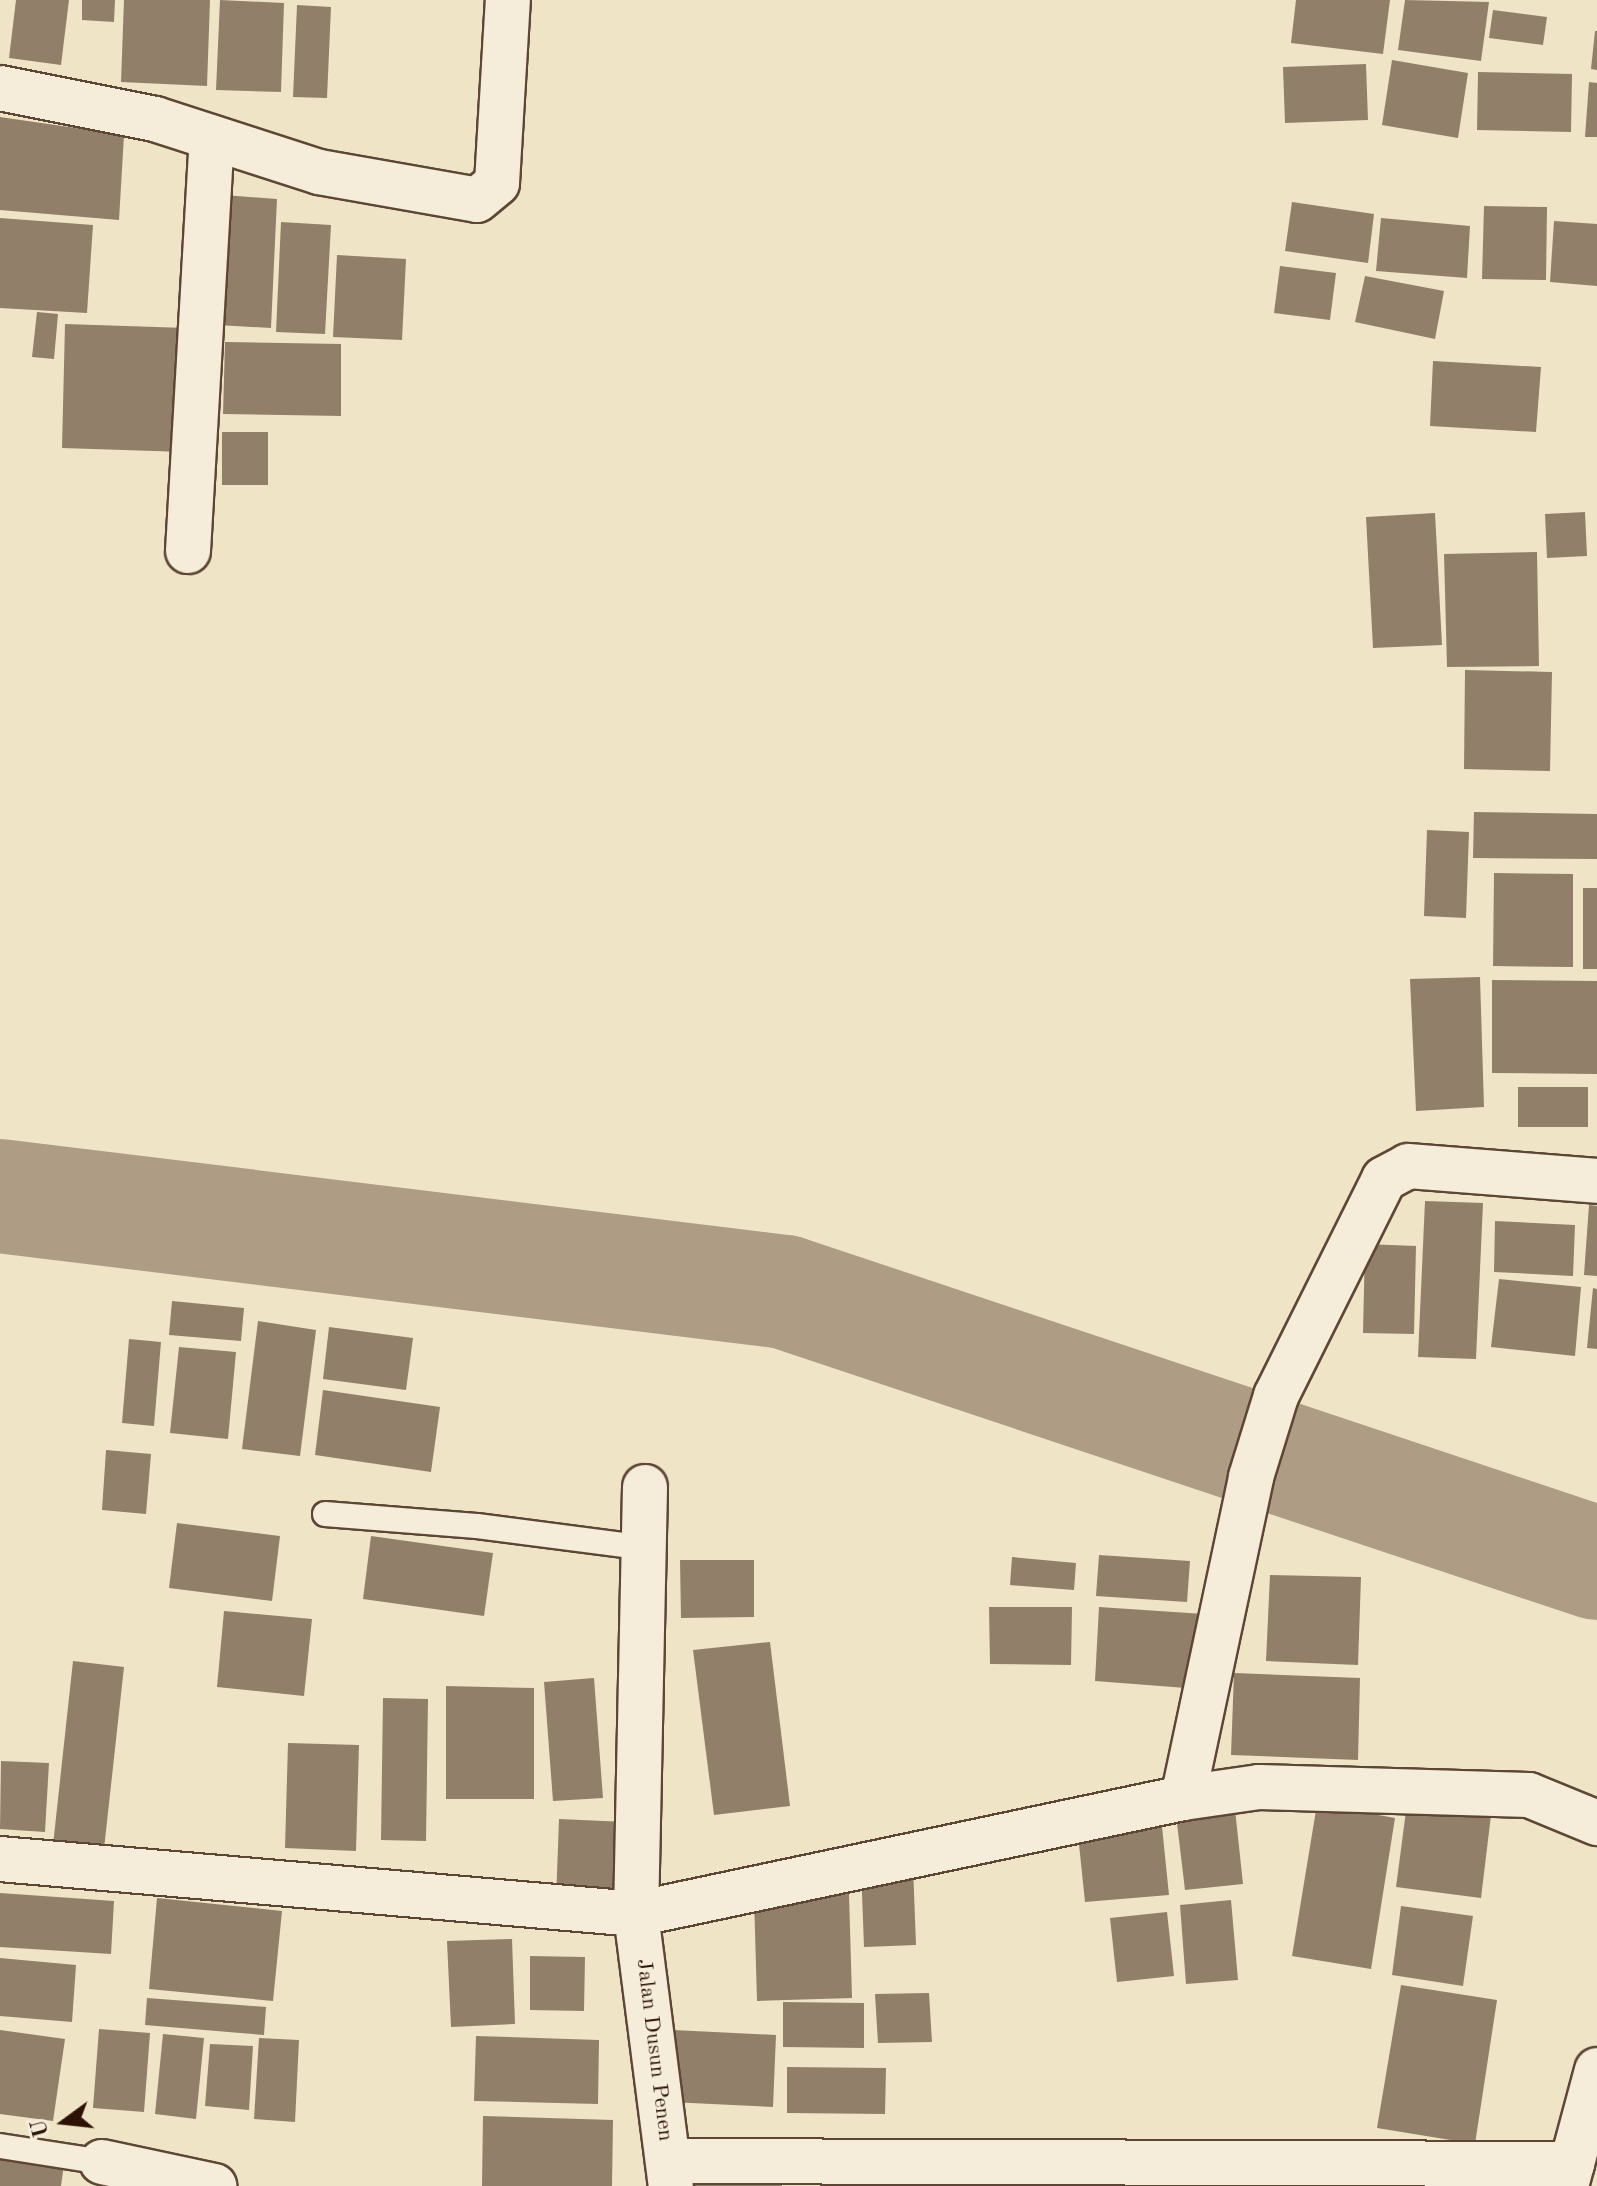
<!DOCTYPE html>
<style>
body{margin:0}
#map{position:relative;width:1597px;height:2186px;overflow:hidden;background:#f0e4c6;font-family:"Old Standard TT",serif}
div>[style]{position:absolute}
.river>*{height:114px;margin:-57px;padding:0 57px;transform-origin:57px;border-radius:57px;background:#ae9d84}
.building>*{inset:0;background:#927f69}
.roads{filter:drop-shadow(2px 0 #5e4635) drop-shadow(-2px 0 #5e4635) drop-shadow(0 2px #5e4635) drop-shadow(0 -2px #5e4635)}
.service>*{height:24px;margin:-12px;padding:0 12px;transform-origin:12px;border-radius:12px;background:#f5edda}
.minor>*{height:44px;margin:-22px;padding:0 22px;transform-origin:22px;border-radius:22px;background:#f5edda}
span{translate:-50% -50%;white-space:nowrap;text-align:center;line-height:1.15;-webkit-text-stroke:7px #f5edda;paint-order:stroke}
.street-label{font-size:22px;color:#2d1205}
.north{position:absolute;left:24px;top:2082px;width:80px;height:80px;-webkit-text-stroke:6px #f5edda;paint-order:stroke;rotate:255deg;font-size:22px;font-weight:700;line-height:32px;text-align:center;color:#2d1205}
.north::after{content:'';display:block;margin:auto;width:28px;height:36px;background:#2d1205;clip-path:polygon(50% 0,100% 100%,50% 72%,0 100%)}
</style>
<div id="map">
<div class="river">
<div style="left:0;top:1196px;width:791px;rotate:6.97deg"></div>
<div style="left:785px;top:1292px;width:856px;rotate:18.46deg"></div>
</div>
<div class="building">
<div style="clip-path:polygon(16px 0,69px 0,61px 65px,9px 58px)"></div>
<div style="clip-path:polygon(82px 0,115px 0,114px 22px,82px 20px)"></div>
<div style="clip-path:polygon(124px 0,210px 0,207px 86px,121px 82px)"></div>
<div style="clip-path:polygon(220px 0,284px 3px,281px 92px,216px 90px)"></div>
<div style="clip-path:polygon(1296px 0,1390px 0,1383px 54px,1291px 43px)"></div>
<div style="clip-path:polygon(1405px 0,1489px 2px,1481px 61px,1398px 50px)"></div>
<div style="clip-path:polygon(297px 5px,331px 7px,327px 98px,293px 97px)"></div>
<div style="clip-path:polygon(1493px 10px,1547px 17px,1543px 45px,1489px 38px)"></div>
<div style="clip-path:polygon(1595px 31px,1597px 31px,1597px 70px,1591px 69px)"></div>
<div style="clip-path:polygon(1392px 60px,1468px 73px,1458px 138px,1382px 125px)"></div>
<div style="clip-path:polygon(1366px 64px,1368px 120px,1285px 123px,1283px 67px)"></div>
<div style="clip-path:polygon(1478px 72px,1572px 74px,1571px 132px,1477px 130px)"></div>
<div style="clip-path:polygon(1589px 82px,1597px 83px,1597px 137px,1585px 137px)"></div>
<div style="clip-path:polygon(0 117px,124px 135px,119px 220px,0 210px)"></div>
<div style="clip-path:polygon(224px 195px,277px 199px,271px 328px,217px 325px)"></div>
<div style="clip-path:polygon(1292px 202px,1374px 214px,1368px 263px,1285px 251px)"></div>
<div style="clip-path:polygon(1484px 206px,1547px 207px,1546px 280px,1482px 279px)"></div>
<div style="clip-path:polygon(0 218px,93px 225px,87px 313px,0 308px)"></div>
<div style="clip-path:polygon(1381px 218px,1470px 226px,1467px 278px,1376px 271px)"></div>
<div style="clip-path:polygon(1554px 221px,1597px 224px,1597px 286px,1550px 282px)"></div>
<div style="clip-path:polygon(281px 222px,331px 225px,325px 334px,276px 332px)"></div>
<div style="clip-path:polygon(337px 255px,406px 259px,402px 340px,333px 337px)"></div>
<div style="clip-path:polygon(1280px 266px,1336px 273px,1330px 320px,1274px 313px)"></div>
<div style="clip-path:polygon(1365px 276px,1444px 291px,1435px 339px,1355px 322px)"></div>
<div style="clip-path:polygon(37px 312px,58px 314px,54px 359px,32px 357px)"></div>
<div style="clip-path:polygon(65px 324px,186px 328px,184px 452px,62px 448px)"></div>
<div style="clip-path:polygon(225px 342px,341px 344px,341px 416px,223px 414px)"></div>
<div style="clip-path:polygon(1433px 361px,1541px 367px,1536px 432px,1430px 426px)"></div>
<div style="clip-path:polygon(222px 432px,268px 432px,268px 485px,222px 485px)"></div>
<div style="clip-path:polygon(1585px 512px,1587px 556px,1547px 558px,1545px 514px)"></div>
<div style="clip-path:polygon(1435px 513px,1442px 645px,1373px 648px,1366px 517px)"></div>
<div style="clip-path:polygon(1537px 552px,1539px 666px,1447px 667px,1444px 554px)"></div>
<div style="clip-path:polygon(1465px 670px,1552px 672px,1550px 771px,1464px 769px)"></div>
<div style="clip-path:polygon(1474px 812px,1597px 814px,1597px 859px,1473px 858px)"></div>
<div style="clip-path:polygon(1427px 830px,1469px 832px,1466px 918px,1424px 916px)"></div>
<div style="clip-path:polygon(1494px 873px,1573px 874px,1573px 967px,1493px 966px)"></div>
<div style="clip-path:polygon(1583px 888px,1597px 888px,1597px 969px,1583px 969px)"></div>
<div style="clip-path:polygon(1480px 977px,1484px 1107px,1416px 1111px,1410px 979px)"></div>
<div style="clip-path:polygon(1492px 980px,1597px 981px,1597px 1074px,1492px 1073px)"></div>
<div style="clip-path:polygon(1518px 1087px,1588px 1087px,1588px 1127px,1518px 1127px)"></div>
<div style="clip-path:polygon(1425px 1201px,1483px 1203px,1476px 1359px,1418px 1357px)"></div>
<div style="clip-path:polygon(1589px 1205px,1597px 1206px,1597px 1276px,1584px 1275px)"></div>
<div style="clip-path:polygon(1495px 1221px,1575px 1225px,1573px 1276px,1494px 1272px)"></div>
<div style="clip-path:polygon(1365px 1244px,1416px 1246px,1414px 1334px,1363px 1333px)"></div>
<div style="clip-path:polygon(1499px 1279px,1581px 1287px,1575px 1356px,1491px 1347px)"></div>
<div style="clip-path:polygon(1593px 1288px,1597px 1289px,1597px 1349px,1587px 1348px)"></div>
<div style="clip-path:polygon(172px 1301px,244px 1308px,241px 1341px,169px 1335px)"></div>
<div style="clip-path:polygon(258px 1321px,316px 1330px,300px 1456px,242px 1449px)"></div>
<div style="clip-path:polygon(329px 1327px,413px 1338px,406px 1390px,323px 1379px)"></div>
<div style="clip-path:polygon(129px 1339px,161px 1342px,154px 1426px,122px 1423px)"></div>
<div style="clip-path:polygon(179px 1347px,236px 1352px,228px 1439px,170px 1433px)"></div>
<div style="clip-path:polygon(323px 1390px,440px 1407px,431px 1472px,315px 1455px)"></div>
<div style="clip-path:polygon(106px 1450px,151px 1454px,146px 1514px,102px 1510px)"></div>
<div style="clip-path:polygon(177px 1523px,280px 1536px,272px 1601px,169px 1588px)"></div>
<div style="clip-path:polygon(371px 1536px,493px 1553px,484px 1616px,363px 1599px)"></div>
<div style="clip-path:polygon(1099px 1555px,1190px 1561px,1187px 1602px,1096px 1596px)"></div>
<div style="clip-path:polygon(1012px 1557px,1076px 1563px,1074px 1590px,1010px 1585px)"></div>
<div style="clip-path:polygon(680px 1560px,754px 1560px,754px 1617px,681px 1618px)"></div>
<div style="clip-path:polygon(1270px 1575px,1361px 1577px,1358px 1665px,1266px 1661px)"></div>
<div style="clip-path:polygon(989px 1607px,1072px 1607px,1071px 1665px,990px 1664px)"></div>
<div style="clip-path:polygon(1099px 1607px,1204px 1614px,1199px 1689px,1095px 1681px)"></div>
<div style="clip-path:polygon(224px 1611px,312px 1619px,304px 1696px,217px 1687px)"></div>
<div style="clip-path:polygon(770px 1642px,790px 1806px,714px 1815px,693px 1650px)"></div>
<div style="clip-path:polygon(73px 1661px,124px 1667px,104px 1849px,53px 1845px)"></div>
<div style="clip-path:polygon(1234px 1673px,1360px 1678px,1358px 1760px,1231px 1755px)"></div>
<div style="clip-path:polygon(594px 1678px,603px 1798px,553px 1801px,544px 1682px)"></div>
<div style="clip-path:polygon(446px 1686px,534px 1688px,534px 1799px,446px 1799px)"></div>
<div style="clip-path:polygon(383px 1698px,428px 1699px,426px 1841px,381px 1840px)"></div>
<div style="clip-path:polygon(288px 1743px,359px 1745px,356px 1851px,285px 1848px)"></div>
<div style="clip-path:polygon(1px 1761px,49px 1763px,45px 1832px,0 1829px)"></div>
<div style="clip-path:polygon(1408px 1796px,1492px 1807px,1481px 1898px,1396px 1887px)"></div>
<div style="clip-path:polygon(1317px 1804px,1395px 1818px,1371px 1969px,1292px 1956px)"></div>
<div style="clip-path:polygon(1235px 1809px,1243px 1884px,1185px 1890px,1176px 1815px)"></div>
<div style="clip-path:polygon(1161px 1817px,1169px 1895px,1085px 1902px,1077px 1825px)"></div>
<div style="clip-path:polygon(559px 1819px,626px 1822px,623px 1904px,556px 1901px)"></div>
<div style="clip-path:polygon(913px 1866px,916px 1945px,864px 1947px,861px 1867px)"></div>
<div style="clip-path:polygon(0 1893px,114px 1901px,111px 1954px,0 1947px)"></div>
<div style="clip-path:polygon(849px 1894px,852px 1998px,757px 2001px,754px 1897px)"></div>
<div style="clip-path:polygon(157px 1898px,282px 1911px,273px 2001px,149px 1989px)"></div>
<div style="clip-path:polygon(1231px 1900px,1238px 1980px,1186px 1984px,1180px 1905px)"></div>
<div style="clip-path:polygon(1401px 1906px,1473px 1916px,1463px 1986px,1392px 1975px)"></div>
<div style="clip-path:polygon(1167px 1912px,1174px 1976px,1117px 1982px,1110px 1918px)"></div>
<div style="clip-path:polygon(512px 1939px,515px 2024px,451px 2027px,447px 1941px)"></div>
<div style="clip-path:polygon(530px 1956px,585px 1957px,584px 2011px,530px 2010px)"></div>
<div style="clip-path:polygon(0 1958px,76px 1965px,72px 2022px,0 2016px)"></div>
<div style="clip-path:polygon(1401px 1985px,1497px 2000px,1475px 2144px,1377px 2128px)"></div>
<div style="clip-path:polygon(929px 1993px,932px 2042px,878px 2043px,875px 1994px)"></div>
<div style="clip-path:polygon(147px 1998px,266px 2007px,264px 2035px,145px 2025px)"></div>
<div style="clip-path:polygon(783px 2002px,864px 2003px,864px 2048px,783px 2047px)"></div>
<div style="clip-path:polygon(99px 2029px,150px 2033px,144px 2112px,93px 2108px)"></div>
<div style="clip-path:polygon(0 2030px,65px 2039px,53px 2121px,0 2114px)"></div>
<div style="clip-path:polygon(673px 2030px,776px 2035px,773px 2107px,670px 2102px)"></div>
<div style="clip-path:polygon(163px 2034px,204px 2038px,196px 2119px,155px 2114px)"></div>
<div style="clip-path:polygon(476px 2036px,599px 2040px,598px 2104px,474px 2101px)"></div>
<div style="clip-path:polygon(259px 2038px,299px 2040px,295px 2122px,254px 2119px)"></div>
<div style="clip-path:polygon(210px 2044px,253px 2046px,249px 2110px,205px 2106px)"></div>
<div style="clip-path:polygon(787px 2067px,886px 2068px,885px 2114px,787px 2113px)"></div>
<div style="clip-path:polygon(483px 2116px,613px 2120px,612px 2186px,482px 2186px)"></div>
<div style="clip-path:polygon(0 2148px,65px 2157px,61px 2186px,0 2186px)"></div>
<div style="clip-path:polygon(782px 2169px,782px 2186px,690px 2186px,689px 2174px)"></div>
<div style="clip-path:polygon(946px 2180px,1008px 2184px,1008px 2186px,945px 2186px)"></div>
</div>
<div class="roads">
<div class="service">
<div style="left:325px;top:1514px;width:152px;rotate:4.5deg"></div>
<div style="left:477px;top:1526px;width:170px;rotate:7.4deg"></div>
<div style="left:0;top:2146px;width:103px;rotate:8.9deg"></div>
</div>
<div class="minor">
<div style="left:0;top:88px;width:158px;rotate:11.3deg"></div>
<div style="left:155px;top:119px;width:172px;rotate:17.9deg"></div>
<div style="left:319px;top:172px;width:160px;rotate:10deg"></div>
<div style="left:477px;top:200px;width:26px;rotate:-40deg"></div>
<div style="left:497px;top:183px;width:183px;rotate:-86.6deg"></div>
<div style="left:188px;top:551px;width:414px;rotate:-86.7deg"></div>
<div style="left:645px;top:1487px;width:427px;rotate:91.2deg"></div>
<div style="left:636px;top:1914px;width:274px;rotate:82.7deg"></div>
<div style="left:1183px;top:1798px;width:328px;rotate:-78deg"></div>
<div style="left:1251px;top:1477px;width:85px;rotate:-72.8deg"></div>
<div style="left:1276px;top:1396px;width:242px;rotate:-63.5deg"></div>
<div style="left:1384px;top:1179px;width:27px;rotate:-28deg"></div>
<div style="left:1408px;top:1166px;width:190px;rotate:4.5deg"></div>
<div style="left:0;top:1859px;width:638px;rotate:4.94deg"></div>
<div style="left:636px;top:1914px;width:559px;rotate:-11.97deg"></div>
<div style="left:1183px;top:1798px;width:77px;rotate:-8.2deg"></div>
<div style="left:1259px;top:1787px;width:270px;rotate:1.7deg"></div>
<div style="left:1529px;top:1795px;width:74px;rotate:22.4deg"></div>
<div style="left:669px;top:2161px;width:903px;rotate:0.19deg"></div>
<div style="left:102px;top:2162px;width:115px;rotate:12.1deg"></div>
<div style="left:1566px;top:2186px;width:120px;rotate:-75deg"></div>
</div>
</div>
<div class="street-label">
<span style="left:654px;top:2050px;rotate:83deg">Jalan Dusun Penen</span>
</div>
<div class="north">U</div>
</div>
